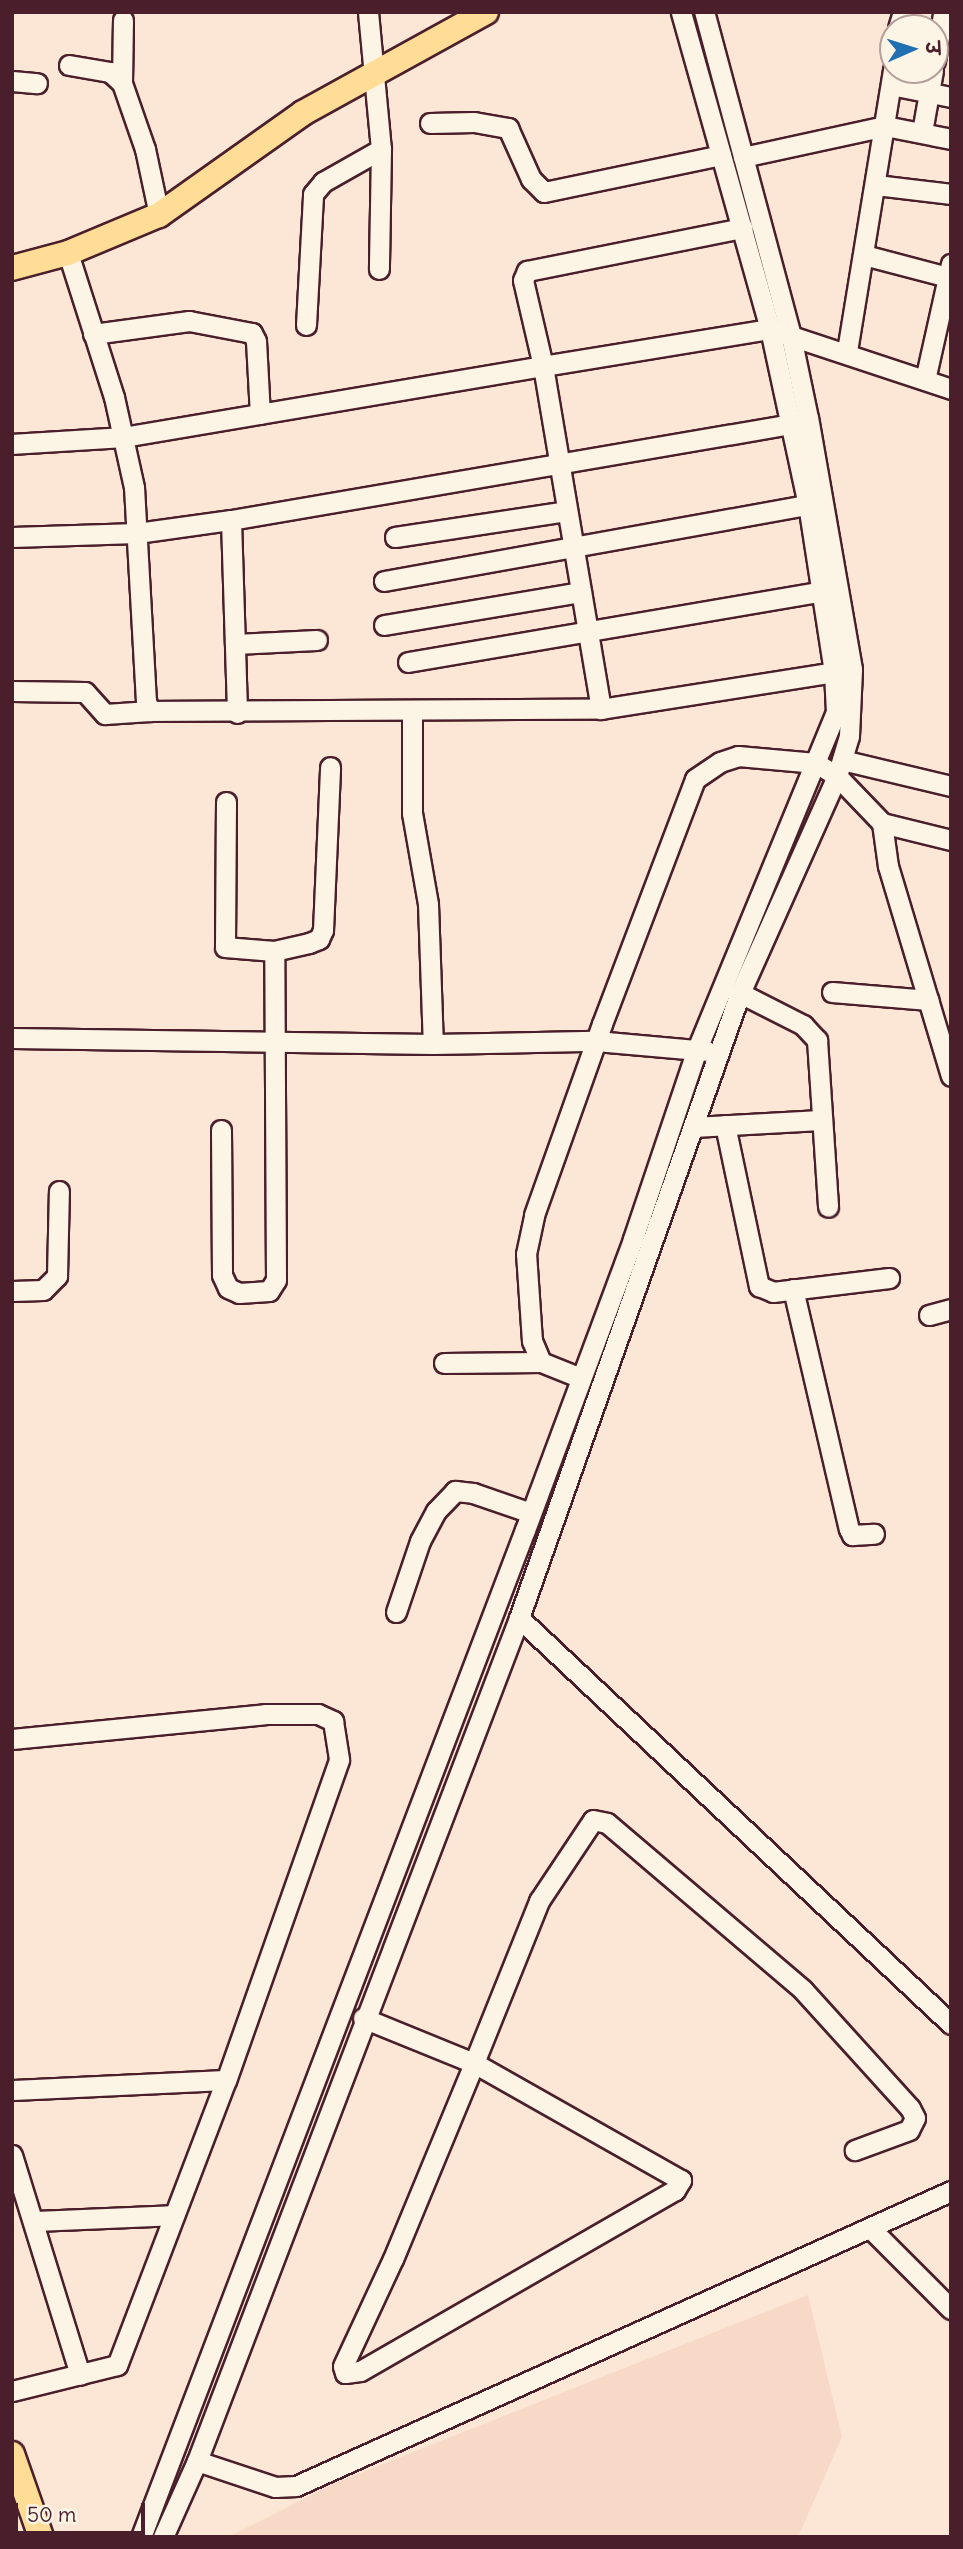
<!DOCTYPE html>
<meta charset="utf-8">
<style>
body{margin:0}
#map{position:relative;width:963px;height:2549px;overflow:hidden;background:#fce7d6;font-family:Delius,"Playpen Sans Deva",sans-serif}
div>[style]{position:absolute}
.built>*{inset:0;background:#f8d9c8}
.roads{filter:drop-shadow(2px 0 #4a1f2b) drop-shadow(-2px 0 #4a1f2b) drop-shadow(0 2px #4a1f2b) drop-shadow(0 -2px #4a1f2b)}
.minor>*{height:19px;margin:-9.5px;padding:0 9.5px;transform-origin:9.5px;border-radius:9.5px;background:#fcf5e5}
.major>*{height:24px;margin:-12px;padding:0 12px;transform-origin:12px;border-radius:12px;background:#ffdd96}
span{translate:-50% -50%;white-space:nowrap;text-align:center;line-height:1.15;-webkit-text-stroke:5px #fcf5e5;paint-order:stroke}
.frame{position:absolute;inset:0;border:14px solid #4a1f2b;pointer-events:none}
.north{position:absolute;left:879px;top:14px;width:70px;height:70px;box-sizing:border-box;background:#fcf5e5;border:2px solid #b59f9b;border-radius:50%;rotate:87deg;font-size:19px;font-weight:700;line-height:28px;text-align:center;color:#4a1f2b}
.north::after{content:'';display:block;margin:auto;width:24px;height:32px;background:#1f6fb2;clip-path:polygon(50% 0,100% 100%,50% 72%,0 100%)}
.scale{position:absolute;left:14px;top:2503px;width:131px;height:32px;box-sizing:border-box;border:4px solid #4a1f2b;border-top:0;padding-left:9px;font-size:21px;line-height:24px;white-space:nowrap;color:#4a1f2b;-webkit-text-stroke:5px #fcf5e5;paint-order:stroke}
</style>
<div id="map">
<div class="built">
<div style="clip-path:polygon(808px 2295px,842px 2437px,798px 2537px,228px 2537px,335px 2483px)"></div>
</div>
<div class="roads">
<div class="minor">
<div style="left:368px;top:12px;width:138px;rotate:84.6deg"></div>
<div style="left:381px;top:149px;width:120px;rotate:91deg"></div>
<div style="left:898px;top:28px;width:17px;rotate:-73deg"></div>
<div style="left:935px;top:61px;width:48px;rotate:-80.3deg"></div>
<div style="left:69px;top:65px;width:42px;rotate:9.7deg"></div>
<div style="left:110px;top:72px;width:16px;rotate:43deg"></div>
<div style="left:122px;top:83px;width:70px;rotate:70.8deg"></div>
<div style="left:145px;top:149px;width:67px;rotate:78deg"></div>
<div style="left:12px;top:81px;width:25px;rotate:5deg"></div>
<div style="left:122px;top:83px;width:63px;rotate:-89.1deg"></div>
<div style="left:891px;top:85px;width:61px;rotate:11.3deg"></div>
<div style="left:430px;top:123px;width:44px;rotate:-1.3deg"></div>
<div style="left:474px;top:122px;width:35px;rotate:10deg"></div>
<div style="left:508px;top:128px;width:56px;rotate:65.7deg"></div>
<div style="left:531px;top:179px;width:18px;rotate:45deg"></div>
<div style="left:544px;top:192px;width:181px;rotate:-11.8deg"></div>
<div style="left:922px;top:132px;width:63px;rotate:-79.9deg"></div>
<div style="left:743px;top:157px;width:145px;rotate:-12.3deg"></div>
<div style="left:885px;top:126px;width:67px;rotate:11.1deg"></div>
<div style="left:876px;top:185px;width:76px;rotate:6.8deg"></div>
<div style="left:68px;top:253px;width:151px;rotate:72.3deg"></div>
<div style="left:114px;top:397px;width:92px;rotate:77.5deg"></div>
<div style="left:134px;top:487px;width:214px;rotate:86.8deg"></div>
<div style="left:146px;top:701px;width:11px;rotate:68deg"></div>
<div style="left:150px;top:711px;width:451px;rotate:-0.3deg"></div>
<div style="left:601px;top:709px;width:236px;rotate:-9deg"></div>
<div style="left:864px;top:255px;width:87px;rotate:14.7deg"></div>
<div style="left:306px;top:325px;width:131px;rotate:-86.9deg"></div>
<div style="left:313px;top:194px;width:16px;rotate:-50deg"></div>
<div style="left:323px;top:182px;width:67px;rotate:-29.6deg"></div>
<div style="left:93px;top:334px;width:97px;rotate:-7.7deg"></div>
<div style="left:189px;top:321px;width:64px;rotate:10.8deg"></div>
<div style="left:252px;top:333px;width:9px;rotate:63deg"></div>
<div style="left:256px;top:341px;width:73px;rotate:86.9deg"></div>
<div style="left:847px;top:351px;width:285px;rotate:-80.7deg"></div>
<div style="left:925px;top:380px;width:119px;rotate:-77.4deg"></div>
<div style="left:12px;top:444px;width:111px;rotate:-3.6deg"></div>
<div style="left:123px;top:437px;width:426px;rotate:-9.6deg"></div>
<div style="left:543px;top:366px;width:88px;rotate:-103.1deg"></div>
<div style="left:523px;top:280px;width:10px;rotate:-66deg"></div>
<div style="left:527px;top:271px;width:220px;rotate:-11.3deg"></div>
<div style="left:231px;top:520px;width:193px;rotate:88.2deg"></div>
<div style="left:12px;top:537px;width:125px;rotate:-1.8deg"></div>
<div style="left:137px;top:533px;width:95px;rotate:-7.9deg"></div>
<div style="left:231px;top:520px;width:568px;rotate:-9.73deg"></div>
<div style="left:395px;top:537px;width:173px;rotate:-8.6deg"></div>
<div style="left:384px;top:581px;width:431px;rotate:-10.2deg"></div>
<div style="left:384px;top:625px;width:200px;rotate:-9.5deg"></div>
<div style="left:235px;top:644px;width:82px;rotate:-2.8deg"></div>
<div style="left:408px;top:662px;width:421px;rotate:-9.7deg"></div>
<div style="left:12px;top:691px;width:73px;rotate:0.8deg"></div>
<div style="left:85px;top:692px;width:30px;rotate:48deg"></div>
<div style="left:105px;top:714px;width:45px;rotate:-3.8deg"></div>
<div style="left:601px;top:709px;width:348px;rotate:-99.6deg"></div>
<div style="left:543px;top:366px;width:230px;rotate:-9.3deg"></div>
<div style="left:770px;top:329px;width:191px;rotate:18.3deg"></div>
<div style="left:412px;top:712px;width:101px;rotate:90deg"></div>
<div style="left:412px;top:813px;width:92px;rotate:80deg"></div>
<div style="left:428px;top:904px;width:140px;rotate:88deg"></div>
<div style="left:842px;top:760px;width:112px;rotate:13.4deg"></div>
<div style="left:226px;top:802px;width:145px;rotate:90.4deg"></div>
<div style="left:225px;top:947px;width:49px;rotate:4.7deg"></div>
<div style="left:882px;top:823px;width:43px;rotate:82.1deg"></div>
<div style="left:888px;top:866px;width:219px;rotate:73.3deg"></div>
<div style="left:832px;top:992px;width:97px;rotate:4.7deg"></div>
<div style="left:740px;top:993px;width:71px;rotate:26.9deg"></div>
<div style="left:803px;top:1025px;width:21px;rotate:47deg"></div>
<div style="left:817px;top:1040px;width:167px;rotate:86.2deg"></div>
<div style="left:12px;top:1038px;width:421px;rotate:0.8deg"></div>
<div style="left:433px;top:1044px;width:163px;rotate:-1.1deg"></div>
<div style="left:596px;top:1041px;width:111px;rotate:5.1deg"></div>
<div style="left:725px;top:1125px;width:165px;rotate:78.1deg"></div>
<div style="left:759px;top:1286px;width:15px;rotate:23deg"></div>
<div style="left:773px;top:1292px;width:117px;rotate:-6.9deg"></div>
<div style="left:694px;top:1127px;width:126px;rotate:-3.2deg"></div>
<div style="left:221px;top:1130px;width:145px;rotate:89.6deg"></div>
<div style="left:222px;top:1275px;width:14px;rotate:65deg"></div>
<div style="left:228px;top:1288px;width:12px;rotate:24deg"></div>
<div style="left:239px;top:1293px;width:30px;rotate:-4deg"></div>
<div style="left:269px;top:1291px;width:13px;rotate:-58deg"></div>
<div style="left:276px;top:1280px;width:329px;rotate:-90.3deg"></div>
<div style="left:274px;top:951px;width:36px;rotate:-13deg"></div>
<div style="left:309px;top:943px;width:11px;rotate:-22deg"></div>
<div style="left:319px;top:939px;width:10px;rotate:-66deg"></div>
<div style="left:323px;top:930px;width:163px;rotate:-87.5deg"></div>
<div style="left:793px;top:1289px;width:246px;rotate:76.9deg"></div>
<div style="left:849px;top:1529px;width:7px;rotate:63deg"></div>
<div style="left:852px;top:1535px;width:22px;rotate:-3deg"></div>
<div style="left:12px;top:1291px;width:31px;rotate:-2deg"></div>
<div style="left:43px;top:1290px;width:20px;rotate:-45deg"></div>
<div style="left:57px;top:1276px;width:85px;rotate:-88.7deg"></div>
<div style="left:929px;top:1315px;width:23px;rotate:-15deg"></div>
<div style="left:444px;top:1363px;width:97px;rotate:-0.6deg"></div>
<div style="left:581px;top:1378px;width:43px;rotate:-158.2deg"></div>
<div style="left:541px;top:1362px;width:23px;rotate:-113deg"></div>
<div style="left:532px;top:1341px;width:87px;rotate:-93.9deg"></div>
<div style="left:526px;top:1254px;width:40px;rotate:-78deg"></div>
<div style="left:534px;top:1215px;width:203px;rotate:-70.4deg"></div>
<div style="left:602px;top:1024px;width:262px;rotate:-69.2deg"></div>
<div style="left:695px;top:779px;width:30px;rotate:-34deg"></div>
<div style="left:720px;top:762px;width:19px;rotate:-18deg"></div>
<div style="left:738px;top:756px;width:78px;rotate:5.1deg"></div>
<div style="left:816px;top:763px;width:25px;rotate:32deg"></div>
<div style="left:837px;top:776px;width:65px;rotate:46.2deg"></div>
<div style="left:882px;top:823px;width:71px;rotate:13.8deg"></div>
<div style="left:396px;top:1612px;width:75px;rotate:-71.3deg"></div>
<div style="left:420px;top:1541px;width:34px;rotate:-62deg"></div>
<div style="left:436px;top:1511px;width:28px;rotate:-46deg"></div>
<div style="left:455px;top:1491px;width:18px;rotate:6deg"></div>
<div style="left:473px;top:1493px;width:61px;rotate:19deg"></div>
<div style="left:519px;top:1618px;width:593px;rotate:43.22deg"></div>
<div style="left:12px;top:1739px;width:254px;rotate:-5.6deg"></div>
<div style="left:265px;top:1714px;width:53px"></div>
<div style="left:318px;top:1714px;width:17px;rotate:25deg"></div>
<div style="left:333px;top:1721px;width:39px;rotate:81deg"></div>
<div style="left:339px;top:1760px;width:339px;rotate:109.4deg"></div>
<div style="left:226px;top:2080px;width:305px;rotate:110.9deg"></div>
<div style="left:117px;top:2365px;width:108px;rotate:166.1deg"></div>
<div style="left:363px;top:2018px;width:120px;rotate:22.1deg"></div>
<div style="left:474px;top:2063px;width:238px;rotate:29.5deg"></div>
<div style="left:681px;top:2180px;width:12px;rotate:121deg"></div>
<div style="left:675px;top:2190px;width:363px;rotate:150.1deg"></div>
<div style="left:360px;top:2371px;width:15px;rotate:172deg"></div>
<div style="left:345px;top:2373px;width:7px;rotate:-106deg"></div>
<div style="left:343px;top:2366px;width:118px;rotate:-65deg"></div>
<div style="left:393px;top:2259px;width:212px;rotate:-67.5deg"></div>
<div style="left:474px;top:2063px;width:175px;rotate:-68.1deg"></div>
<div style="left:539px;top:1901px;width:97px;rotate:-56.3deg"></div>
<div style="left:593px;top:1820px;width:14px;rotate:12deg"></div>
<div style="left:607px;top:1823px;width:257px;rotate:40.4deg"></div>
<div style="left:803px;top:1990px;width:159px;rotate:47.8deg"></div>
<div style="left:910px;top:2108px;width:11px;rotate:63deg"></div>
<div style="left:915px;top:2118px;width:13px;rotate:117deg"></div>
<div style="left:909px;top:2130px;width:58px;rotate:159.7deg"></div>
<div style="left:12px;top:2090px;width:214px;rotate:-2.7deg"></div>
<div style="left:12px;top:2155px;width:230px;rotate:72.8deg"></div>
<div style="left:33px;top:2221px;width:141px;rotate:-2.4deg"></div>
<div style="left:872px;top:2230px;width:112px;rotate:45deg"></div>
<div style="left:197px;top:2461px;width:82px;rotate:18.4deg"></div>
<div style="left:275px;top:2487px;width:21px;rotate:-3deg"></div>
<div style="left:296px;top:2486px;width:718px;rotate:-24.25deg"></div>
<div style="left:141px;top:2537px;width:1078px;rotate:-69.13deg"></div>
<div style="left:525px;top:1530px;width:310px;rotate:-69.6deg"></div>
<div style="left:633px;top:1239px;width:200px;rotate:-71.4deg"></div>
<div style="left:697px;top:1049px;width:365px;rotate:-67.6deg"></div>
<div style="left:836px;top:712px;width:40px;rotate:-92.9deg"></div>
<div style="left:834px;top:672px;width:169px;rotate:-98.8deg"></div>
<div style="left:808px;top:505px;width:180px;rotate:-102.2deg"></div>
<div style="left:770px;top:329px;width:329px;rotate:-105.7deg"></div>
<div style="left:163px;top:2537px;width:83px;rotate:-65.9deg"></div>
<div style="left:197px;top:2461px;width:902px;rotate:-69.09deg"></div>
<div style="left:519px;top:1618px;width:663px;rotate:-70.53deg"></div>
<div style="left:740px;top:993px;width:238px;rotate:-65.9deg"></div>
<div style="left:837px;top:776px;width:42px;rotate:-73.3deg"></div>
<div style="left:849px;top:736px;width:67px;rotate:-87.4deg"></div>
<div style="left:852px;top:669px;width:255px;rotate:-99.9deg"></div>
<div style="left:808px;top:418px;width:88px;rotate:-101.8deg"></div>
<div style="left:790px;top:332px;width:331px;rotate:-105deg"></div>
</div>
<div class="major">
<div style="left:12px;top:268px;width:58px;rotate:-15deg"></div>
<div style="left:68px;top:253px;width:99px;rotate:-22.7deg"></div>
<div style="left:159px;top:215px;width:176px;rotate:-35.3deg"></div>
<div style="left:303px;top:113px;width:209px;rotate:-28.9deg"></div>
<div style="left:12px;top:2454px;width:88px;rotate:70.7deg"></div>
</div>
</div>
<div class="frame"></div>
<div class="north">उ</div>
<div class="scale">50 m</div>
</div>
